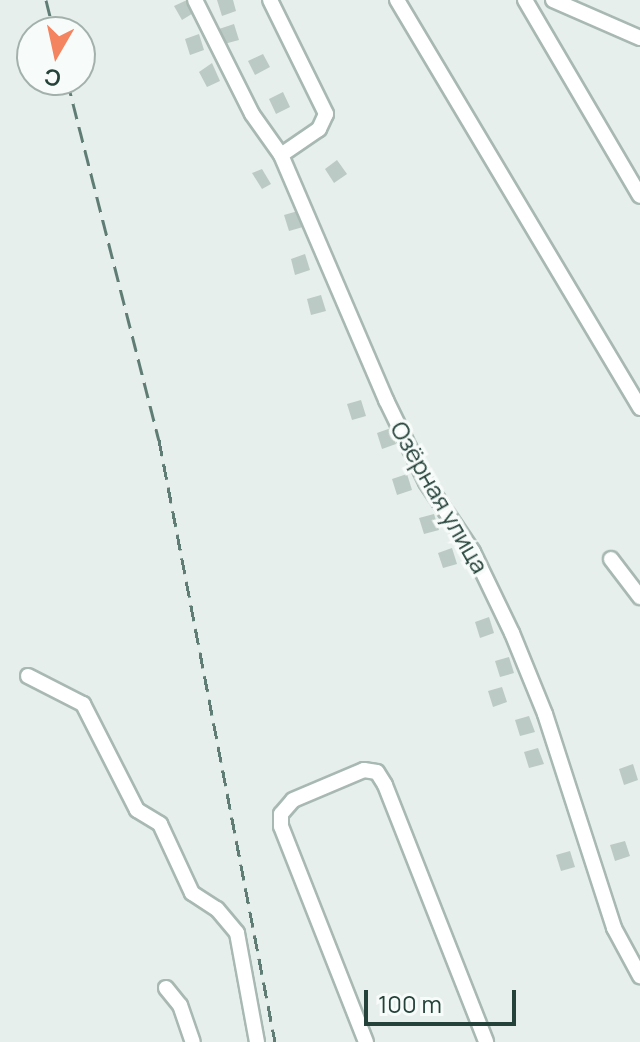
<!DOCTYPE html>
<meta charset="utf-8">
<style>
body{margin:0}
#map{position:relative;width:640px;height:1042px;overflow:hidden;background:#e6efeb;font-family:Manrope,sans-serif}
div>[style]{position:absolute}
.building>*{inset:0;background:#bbcac4}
.roads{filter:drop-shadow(2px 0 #a8b8b2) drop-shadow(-2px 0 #a8b8b2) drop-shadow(0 2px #a8b8b2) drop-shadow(0 -2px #a8b8b2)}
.minor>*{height:14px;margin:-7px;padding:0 7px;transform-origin:7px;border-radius:7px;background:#fff}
.rail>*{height:3px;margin-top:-1.5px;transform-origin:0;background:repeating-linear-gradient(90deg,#5f7d75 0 16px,transparent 0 24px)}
span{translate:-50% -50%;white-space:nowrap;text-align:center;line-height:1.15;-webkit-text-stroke:7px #f7fbf9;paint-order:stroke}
.street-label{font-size:24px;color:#24423a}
.north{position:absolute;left:16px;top:16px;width:80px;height:80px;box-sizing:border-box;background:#f7fbf9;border:2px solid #a3b1ad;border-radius:50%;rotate:189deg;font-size:22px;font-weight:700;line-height:32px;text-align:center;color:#24423a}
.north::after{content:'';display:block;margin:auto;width:28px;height:36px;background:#f4845f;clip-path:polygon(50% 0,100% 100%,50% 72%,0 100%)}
.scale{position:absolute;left:364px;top:990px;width:152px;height:36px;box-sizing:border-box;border:4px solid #24423a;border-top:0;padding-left:10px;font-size:24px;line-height:28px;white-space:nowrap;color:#24423a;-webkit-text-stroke:6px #f7fbf9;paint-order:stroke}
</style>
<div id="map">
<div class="building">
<div style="clip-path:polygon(187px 0,195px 12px,182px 20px,174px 6px)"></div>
<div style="clip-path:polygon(217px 0,233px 0,236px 11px,222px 16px)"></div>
<div style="clip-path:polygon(234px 24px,239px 40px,224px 44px,219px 29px)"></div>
<div style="clip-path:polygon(199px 34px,204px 50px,190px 55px,185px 39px)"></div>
<div style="clip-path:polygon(263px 54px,270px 67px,255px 75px,248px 61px)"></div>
<div style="clip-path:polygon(212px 63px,220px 81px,207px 87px,199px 72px)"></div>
<div style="clip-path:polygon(283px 92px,290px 107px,276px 114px,269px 99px)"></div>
<div style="clip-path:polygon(337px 160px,347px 174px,334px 183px,325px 169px)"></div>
<div style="clip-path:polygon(262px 169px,271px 184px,262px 189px,252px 173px)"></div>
<div style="clip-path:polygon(298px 211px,303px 227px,289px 231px,284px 215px)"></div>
<div style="clip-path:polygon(305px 254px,310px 270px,295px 275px,291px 259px)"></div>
<div style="clip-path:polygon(321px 295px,326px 311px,311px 315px,307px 299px)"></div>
<div style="clip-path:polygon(361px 400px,366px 416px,352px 420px,347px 404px)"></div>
<div style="clip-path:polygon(391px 428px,396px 444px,382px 449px,377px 433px)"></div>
<div style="clip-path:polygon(407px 474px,412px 490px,397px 495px,392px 479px)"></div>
<div style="clip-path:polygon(434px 514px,439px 530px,424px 534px,419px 518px)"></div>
<div style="clip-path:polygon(452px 548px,457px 564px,443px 568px,438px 553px)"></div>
<div style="clip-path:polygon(489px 617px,494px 633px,480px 638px,475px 622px)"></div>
<div style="clip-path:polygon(509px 657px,514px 673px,500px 677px,495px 661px)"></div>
<div style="clip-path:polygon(502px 687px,507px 702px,493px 707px,488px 691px)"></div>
<div style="clip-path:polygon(529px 716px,535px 732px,520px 736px,515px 720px)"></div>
<div style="clip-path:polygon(538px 748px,544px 764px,529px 768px,524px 752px)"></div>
<div style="clip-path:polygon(633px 764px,638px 780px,624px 785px,619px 769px)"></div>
<div style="clip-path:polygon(625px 841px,630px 856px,615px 861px,610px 845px)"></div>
<div style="clip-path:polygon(570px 851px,575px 867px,561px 871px,556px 855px)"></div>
</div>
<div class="roads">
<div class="minor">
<div style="left:195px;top:0;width:127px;rotate:63.4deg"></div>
<div style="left:252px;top:114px;width:50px;rotate:54.7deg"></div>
<div style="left:270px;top:0;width:127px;rotate:63.8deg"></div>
<div style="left:326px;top:114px;width:17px;rotate:115deg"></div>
<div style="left:319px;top:129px;width:46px;rotate:145.6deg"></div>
<div style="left:281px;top:155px;width:267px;rotate:66.8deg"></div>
<div style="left:386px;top:400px;width:91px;rotate:64deg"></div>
<div style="left:426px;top:482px;width:84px;rotate:56.1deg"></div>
<div style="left:473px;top:552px;width:90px;rotate:64.3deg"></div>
<div style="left:512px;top:633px;width:87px;rotate:67.8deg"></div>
<div style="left:545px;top:714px;width:225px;rotate:72.1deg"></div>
<div style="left:614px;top:928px;width:55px;rotate:61.6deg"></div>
<div style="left:397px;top:0;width:475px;rotate:59.2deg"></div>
<div style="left:525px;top:0;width:227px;rotate:59.6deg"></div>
<div style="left:553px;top:0;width:95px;rotate:23.6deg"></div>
<div style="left:611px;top:559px;width:48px;rotate:52.7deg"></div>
<div style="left:28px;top:676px;width:62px;rotate:27deg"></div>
<div style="left:83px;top:704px;width:119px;rotate:63deg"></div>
<div style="left:137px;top:810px;width:27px;rotate:31deg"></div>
<div style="left:160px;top:824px;width:76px;rotate:65.1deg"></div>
<div style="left:192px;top:893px;width:30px;rotate:33deg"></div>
<div style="left:217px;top:909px;width:31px;rotate:50deg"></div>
<div style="left:237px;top:933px;width:111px;rotate:79.6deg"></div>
<div style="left:166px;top:988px;width:22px;rotate:51deg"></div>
<div style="left:180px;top:1005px;width:39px;rotate:71deg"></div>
<div style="left:366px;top:1042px;width:232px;rotate:-111.5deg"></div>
<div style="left:281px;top:826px;width:12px;rotate:-90deg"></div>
<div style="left:281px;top:814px;width:18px;rotate:-49deg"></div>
<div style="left:293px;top:800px;width:77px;rotate:-22.9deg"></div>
<div style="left:364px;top:770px;width:13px;rotate:9deg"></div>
<div style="left:377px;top:772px;width:15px;rotate:58deg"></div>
<div style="left:385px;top:785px;width:276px;rotate:68.5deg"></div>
</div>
</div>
<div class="rail">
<div style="left:46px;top:0;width:33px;rotate:76deg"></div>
<div style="left:67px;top:80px;width:372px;rotate:75.7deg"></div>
<div style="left:159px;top:440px;width:613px;rotate:79.09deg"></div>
</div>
<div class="street-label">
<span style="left:440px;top:497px;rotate:60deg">Озёрная улица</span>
</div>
<div class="north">С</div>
<div class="scale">100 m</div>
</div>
